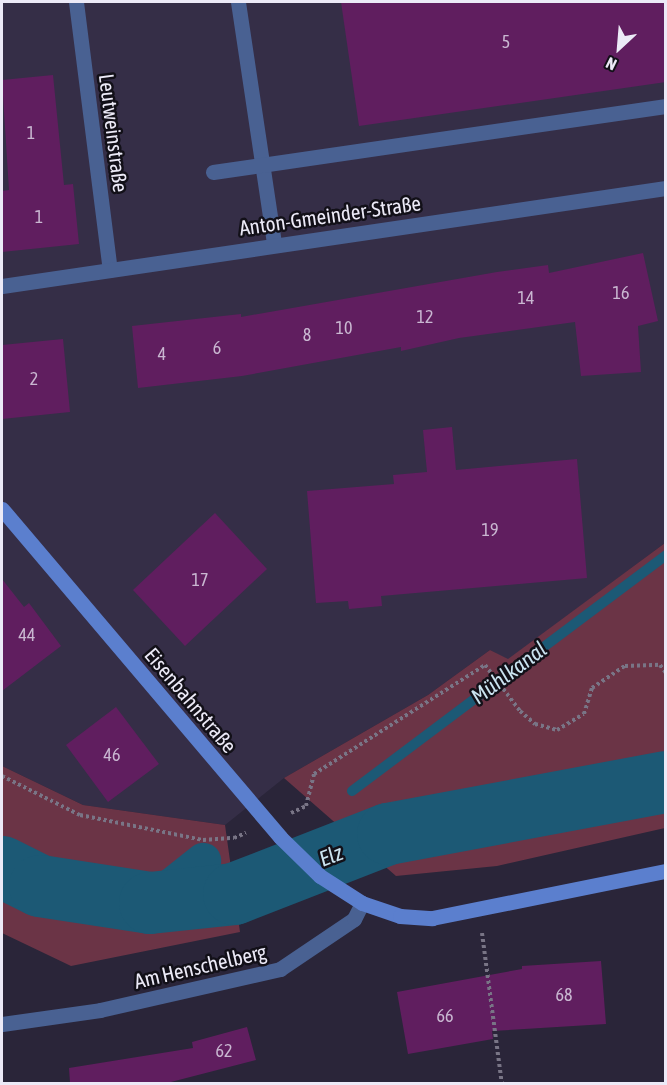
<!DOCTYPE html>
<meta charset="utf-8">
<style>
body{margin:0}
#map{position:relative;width:667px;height:1085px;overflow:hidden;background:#2a2539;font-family:"Asap Condensed",sans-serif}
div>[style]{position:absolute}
.built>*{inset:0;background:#352e47}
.green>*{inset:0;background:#6b3446}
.stream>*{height:10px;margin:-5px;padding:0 5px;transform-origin:5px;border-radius:5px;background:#1c5975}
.canal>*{height:36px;margin:-18px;padding:0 18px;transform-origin:18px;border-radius:18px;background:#1c5975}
.river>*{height:62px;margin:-31px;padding:0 31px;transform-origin:31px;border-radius:31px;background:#1c5975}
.building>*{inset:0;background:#601e5f}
.path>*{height:4px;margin-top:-2px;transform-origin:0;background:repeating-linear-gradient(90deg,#797586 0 3px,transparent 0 6px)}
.service>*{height:15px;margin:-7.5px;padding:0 7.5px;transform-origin:7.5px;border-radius:7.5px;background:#496192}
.minor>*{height:15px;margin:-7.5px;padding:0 7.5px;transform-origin:7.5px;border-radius:7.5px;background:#496192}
.secondary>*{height:15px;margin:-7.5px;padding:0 7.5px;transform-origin:7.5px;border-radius:7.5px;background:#5b7fce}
span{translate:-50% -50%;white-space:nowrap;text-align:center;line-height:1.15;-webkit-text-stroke:5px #121018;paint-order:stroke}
.number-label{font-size:18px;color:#c9b7d1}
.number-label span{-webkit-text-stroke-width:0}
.street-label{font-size:21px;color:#eceaf7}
.water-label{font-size:22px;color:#cbe3f0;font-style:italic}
.frame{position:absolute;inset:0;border:3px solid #eceaf7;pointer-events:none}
.north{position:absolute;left:589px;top:18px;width:60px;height:60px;-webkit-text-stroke:4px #121018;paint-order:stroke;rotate:206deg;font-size:16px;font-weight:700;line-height:24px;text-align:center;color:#eceaf7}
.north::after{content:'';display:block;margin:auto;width:21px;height:27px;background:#eceaf7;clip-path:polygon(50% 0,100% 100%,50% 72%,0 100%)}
</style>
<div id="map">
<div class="built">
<div style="clip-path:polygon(2px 2px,665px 2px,665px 543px,508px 660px,490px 650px,428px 695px,284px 778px,225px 825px,83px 805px,2px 766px)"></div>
</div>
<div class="green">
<div style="clip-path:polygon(665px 543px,665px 828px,497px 866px,396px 876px,284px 778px,428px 695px,490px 650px,508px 659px)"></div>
<div style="clip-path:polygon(2px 766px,83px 805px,225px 825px,240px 932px,71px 966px,2px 933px)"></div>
</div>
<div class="stream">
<div style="left:352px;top:791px;width:393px;rotate:-36.9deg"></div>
</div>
<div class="canal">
<div style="left:150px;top:903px;width:68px;rotate:-38.4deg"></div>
</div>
<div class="river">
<div style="left:2px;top:867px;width:42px;rotate:26.6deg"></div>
<div style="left:40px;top:886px;width:111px;rotate:8.8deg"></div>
<div style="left:150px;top:903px;width:84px;rotate:-6.1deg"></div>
<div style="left:234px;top:894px;width:165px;rotate:-21.3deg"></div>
<div style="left:388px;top:834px;width:283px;rotate:-10.6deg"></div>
</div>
<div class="building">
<div style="clip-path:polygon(341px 2px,666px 2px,666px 82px,359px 126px)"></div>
<div style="clip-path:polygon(53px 75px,64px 185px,73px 184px,79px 244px,2px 252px,2px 191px,9px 190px,2px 80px)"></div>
<div style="clip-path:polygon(643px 253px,658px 321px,638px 326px,641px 372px,581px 376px,575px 322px,459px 338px,401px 351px,401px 347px,242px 376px,138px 388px,132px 326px,241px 314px,241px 317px,497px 272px,548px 265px,549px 273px)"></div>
<div style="clip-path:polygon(63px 339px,70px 412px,2px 419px,2px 345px)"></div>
<div style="clip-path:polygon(452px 427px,456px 470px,577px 459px,587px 578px,381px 596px,382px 606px,349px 609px,348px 601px,316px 603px,307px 491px,394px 484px,393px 475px,427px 472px,423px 430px)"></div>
<div style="clip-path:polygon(215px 513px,267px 569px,185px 646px,133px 590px)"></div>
<div style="clip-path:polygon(2px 579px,24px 607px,29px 603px,61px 646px,2px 691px)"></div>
<div style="clip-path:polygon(116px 707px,159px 764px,108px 802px,66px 745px)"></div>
<div style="clip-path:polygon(601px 961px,606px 1024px,492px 1031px,493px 1039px,408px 1054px,397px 992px,522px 969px,522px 966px)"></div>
<div style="clip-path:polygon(247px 1027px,256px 1060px,167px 1083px,70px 1083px,69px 1068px,193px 1048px,192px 1042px)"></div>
</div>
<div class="path">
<div style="left:2px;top:776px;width:87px;rotate:26.6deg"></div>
<div style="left:80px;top:815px;width:126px;rotate:11.5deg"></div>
<div style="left:203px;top:840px;width:31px;rotate:-4deg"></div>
<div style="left:234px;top:838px;width:13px;rotate:-23deg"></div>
<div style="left:291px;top:813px;width:17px;rotate:-25deg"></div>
<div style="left:306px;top:806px;width:33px;rotate:-76deg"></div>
<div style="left:314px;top:774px;width:203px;rotate:-32.5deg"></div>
<div style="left:485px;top:665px;width:58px;rotate:52.7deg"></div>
<div style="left:520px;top:711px;width:20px;rotate:41deg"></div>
<div style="left:535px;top:724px;width:23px;rotate:15deg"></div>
<div style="left:557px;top:730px;width:31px;rotate:-31deg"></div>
<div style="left:584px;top:714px;width:27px;rotate:-73deg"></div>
<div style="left:592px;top:688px;width:40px;rotate:-34deg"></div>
<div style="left:625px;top:666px;width:35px;rotate:-2deg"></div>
<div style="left:660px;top:665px;width:10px;rotate:53deg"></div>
<div style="left:482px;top:933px;width:152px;rotate:82.5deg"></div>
</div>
<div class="service">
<div style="left:238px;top:2px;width:245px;rotate:81.5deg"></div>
<div style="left:213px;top:172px;width:458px;rotate:-8.3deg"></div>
</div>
<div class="minor">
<div style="left:76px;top:2px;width:270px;rotate:82.8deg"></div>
<div style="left:2px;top:286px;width:671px;rotate:-8.4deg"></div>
<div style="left:2px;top:1024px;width:99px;rotate:-8.1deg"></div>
<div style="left:100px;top:1010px;width:185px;rotate:-12.8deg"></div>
<div style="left:280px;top:969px;width:89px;rotate:-34deg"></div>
<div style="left:354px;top:919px;width:18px;rotate:-63deg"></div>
</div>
<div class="secondary">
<div style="left:2px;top:509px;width:430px;rotate:49.7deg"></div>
<div style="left:280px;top:837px;width:56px;rotate:44.3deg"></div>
<div style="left:320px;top:876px;width:50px;rotate:32.7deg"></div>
<div style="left:362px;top:903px;width:40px;rotate:18.9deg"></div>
<div style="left:400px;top:916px;width:32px;rotate:4deg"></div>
<div style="left:432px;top:918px;width:239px;rotate:-11.4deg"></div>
</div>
<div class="number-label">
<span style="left:506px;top:42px">5</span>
<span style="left:31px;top:133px">1</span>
<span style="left:39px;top:217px">1</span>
<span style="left:621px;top:293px">16</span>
<span style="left:526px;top:298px">14</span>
<span style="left:425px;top:317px">12</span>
<span style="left:344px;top:328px">10</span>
<span style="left:307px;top:335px">8</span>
<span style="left:217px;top:348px">6</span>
<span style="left:162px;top:354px">4</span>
<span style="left:34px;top:379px">2</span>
<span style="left:490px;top:530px">19</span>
<span style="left:200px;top:580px">17</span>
<span style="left:27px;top:635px">44</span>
<span style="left:112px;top:755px">46</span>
<span style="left:564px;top:995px">68</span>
<span style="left:445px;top:1016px">66</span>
<span style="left:224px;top:1051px">62</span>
</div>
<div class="street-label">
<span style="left:114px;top:133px;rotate:83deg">Leutweinstraße</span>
<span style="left:330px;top:215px;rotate:-8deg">Anton-Gmeinder-Straße</span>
<span style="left:191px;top:700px;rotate:50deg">Eisenbahnstraße</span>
<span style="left:200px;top:966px;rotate:-13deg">Am Henschelberg</span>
</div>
<div class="water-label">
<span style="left:509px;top:673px;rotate:-37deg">Mühlkanal</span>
<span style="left:331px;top:856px;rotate:-21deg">Elz</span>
</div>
<div class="frame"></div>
<div class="north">N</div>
</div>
